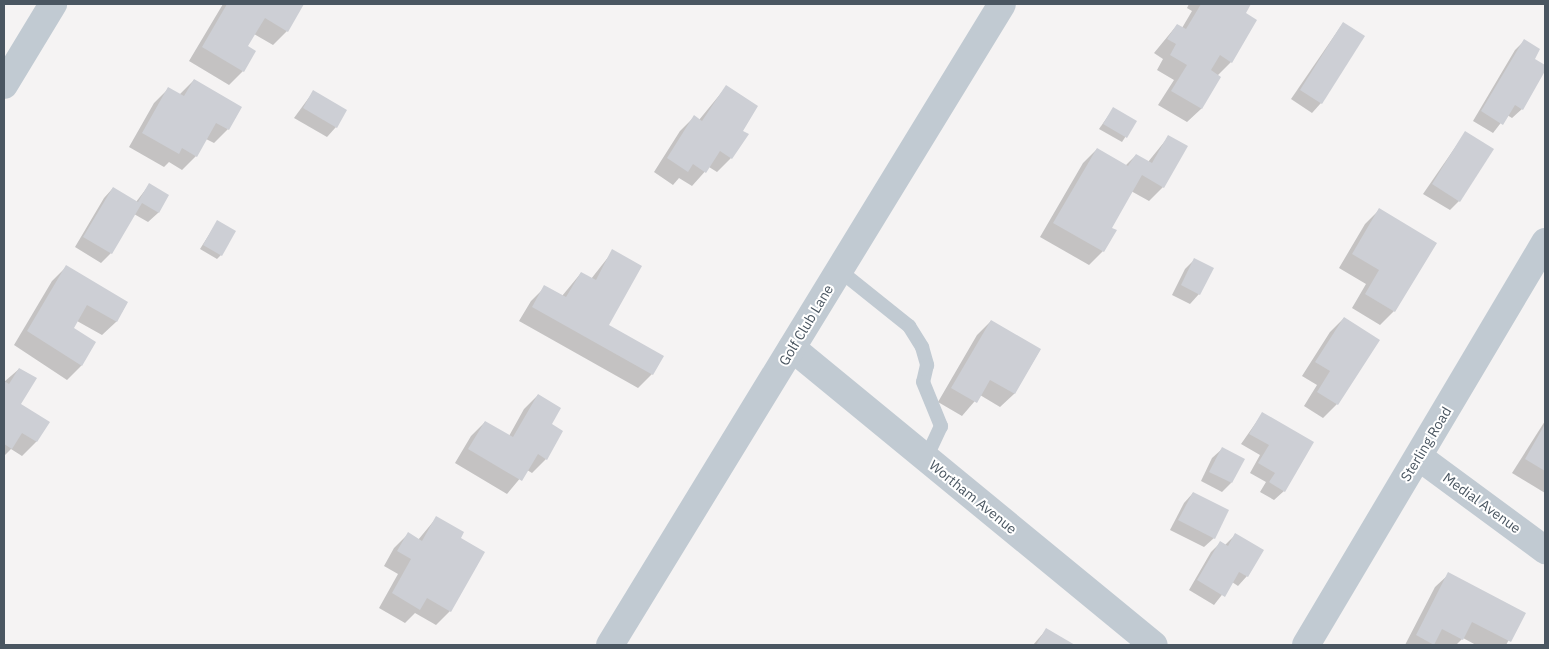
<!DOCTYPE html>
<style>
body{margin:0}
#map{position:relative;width:1549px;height:649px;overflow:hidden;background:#f5f3f3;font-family:"IBM Plex Sans",sans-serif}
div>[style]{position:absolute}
.shadow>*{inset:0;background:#0003}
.building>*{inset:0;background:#cdcfd5}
.service>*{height:14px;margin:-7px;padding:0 7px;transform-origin:7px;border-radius:7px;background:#c1cad2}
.minor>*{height:28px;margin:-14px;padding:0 14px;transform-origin:14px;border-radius:14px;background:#c1cad2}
span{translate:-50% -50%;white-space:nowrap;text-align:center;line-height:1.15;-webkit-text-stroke:4px #fff;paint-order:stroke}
.street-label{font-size:14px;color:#4a5661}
.frame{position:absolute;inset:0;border:5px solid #4a5661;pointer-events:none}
</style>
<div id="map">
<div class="shadow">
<div style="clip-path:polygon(223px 4px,302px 5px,287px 31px,273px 45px,254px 34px,246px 47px,243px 71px,229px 85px,189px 61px)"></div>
<div style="clip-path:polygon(1189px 4px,1250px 4px,1244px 14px,1231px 62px,1217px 76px,1220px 77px,1201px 109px,1187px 122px,1158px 105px,1174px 80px,1157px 70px,1163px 59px,1154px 53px,1177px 25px,1182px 28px,1192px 11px,1187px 8px)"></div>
<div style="clip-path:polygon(1343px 23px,1321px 103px,1312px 113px,1291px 99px)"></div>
<div style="clip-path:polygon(1524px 41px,1533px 60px,1545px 69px,1522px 109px,1512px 118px,1507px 115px,1493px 133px,1473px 121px,1515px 50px)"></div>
<div style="clip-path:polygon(194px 80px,228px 129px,214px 143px,206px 139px,196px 156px,182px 170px,169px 162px,164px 167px,129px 147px,154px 103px,168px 89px,179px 95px)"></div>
<div style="clip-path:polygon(726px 87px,741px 131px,731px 158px,717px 172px,709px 167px,692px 186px,679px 178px,673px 185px,654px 172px,680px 131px,694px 117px,699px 120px)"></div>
<div style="clip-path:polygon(313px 92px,336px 127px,327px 137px,294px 118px)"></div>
<div style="clip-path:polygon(1113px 109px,1135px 122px,1122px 142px,1099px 129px)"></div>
<div style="clip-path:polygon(1465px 133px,1459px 201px,1450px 210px,1423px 194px)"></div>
<div style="clip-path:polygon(1169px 136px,1163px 187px,1149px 201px,1131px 191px,1110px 228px,1103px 251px,1089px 265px,1040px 237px,1083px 163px,1097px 149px,1125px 166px,1136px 155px,1148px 162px)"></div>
<div style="clip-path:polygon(149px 185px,167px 195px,158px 213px,148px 222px,134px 214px,111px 253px,101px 263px,75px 247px,104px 198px,113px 188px,136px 202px)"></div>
<div style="clip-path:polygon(1379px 210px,1394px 311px,1380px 325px,1352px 308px,1366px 284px,1339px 268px,1365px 224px)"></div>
<div style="clip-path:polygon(217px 222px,221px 255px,217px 259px,200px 249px)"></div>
<div style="clip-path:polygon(613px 251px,607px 326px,652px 374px,638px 388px,519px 321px,531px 301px,545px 287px,562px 296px,581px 273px,591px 279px)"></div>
<div style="clip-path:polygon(1195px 259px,1199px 294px,1190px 304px,1172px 295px,1185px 269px)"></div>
<div style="clip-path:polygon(66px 267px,127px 303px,116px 322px,102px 335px,77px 321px,72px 329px,94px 342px,81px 366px,67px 380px,14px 345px,52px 281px)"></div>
<div style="clip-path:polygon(1344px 318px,1378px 340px,1337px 404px,1323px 418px,1304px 406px,1317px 385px,1302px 376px,1330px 332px)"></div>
<div style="clip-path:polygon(991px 321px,1040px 350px,1014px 394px,1000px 407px,980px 395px,962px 416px,938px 402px,977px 335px)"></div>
<div style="clip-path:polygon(19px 369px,20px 405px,48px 422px,36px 442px,22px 456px,11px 449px,4px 456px,4px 382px)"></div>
<div style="clip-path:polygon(538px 395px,550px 424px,546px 459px,532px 473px,527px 470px,507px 494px,455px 463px,471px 436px,485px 422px,509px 436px,524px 409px)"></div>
<div style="clip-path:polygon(1262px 414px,1284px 491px,1274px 500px,1260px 492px,1266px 482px,1250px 473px,1260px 455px,1241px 444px)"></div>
<div style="clip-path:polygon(1545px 421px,1545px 493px,1512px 473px)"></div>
<div style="clip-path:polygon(1222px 449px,1231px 483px,1222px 492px,1201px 481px,1212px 458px)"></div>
<div style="clip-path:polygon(1193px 493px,1214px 538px,1204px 547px,1170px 530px,1184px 503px)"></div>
<div style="clip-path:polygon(437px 517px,459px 538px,450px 611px,436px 625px,415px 613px,405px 623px,379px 608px,398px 574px,384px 566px,394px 548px,408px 534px,418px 540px)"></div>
<div style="clip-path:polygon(1236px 534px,1247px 576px,1238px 586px,1232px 582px,1214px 605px,1189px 590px,1211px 552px,1221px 542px,1225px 545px)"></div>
<div style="clip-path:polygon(1449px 574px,1524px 613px,1506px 645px,1476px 645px,1463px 638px,1456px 645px,1405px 645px,1435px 587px)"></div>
<div style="clip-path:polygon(1046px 630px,1073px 645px,1033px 645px)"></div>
</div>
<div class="building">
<div style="clip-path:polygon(227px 4px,304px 4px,288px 32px,265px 18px,248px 46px,256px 51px,244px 72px,202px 47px)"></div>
<div style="clip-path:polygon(1201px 4px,1251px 4px,1246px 13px,1257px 20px,1232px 63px,1220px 55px,1211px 70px,1221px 77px,1202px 109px,1171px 91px,1187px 65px,1170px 55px,1176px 44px,1167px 39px,1177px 24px,1186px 29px)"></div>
<div style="clip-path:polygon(1343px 22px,1365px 36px,1322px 104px,1300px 90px)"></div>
<div style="clip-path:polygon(1524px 39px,1540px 49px,1535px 59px,1545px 65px,1545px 71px,1523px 110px,1515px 105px,1503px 125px,1481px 111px)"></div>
<div style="clip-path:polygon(194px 79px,242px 107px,229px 130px,216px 123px,197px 157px,182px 148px,179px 154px,142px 133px,168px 87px,184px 96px)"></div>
<div style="clip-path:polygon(726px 85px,758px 106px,743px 131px,749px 134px,732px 159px,720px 151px,706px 173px,693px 164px,688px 172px,667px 158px,694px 115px,702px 121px)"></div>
<div style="clip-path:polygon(313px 90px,347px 110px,337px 128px,303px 108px)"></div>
<div style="clip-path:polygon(1113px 107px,1137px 121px,1127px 138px,1103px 124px)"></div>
<div style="clip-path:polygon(1465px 131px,1494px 149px,1460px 202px,1432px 184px)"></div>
<div style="clip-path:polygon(1168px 135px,1188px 146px,1164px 188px,1142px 175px,1112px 228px,1117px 230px,1104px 252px,1053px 223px,1097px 148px,1128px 166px,1136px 154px,1152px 163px)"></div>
<div style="clip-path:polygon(149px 183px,169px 195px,159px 213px,142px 203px,112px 254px,83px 237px,113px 187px,138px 202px)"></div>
<div style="clip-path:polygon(1379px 208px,1437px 243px,1395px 312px,1365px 294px,1379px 270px,1352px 254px)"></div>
<div style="clip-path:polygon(217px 220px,236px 231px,222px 256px,203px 245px)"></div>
<div style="clip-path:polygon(612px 249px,642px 266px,609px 325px,664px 356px,653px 375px,532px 307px,544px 285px,566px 297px,581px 272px,596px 280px)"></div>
<div style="clip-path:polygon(1194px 258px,1214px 268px,1200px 295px,1181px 285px)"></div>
<div style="clip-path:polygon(66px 265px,128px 302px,117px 322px,87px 305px,74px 328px,96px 342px,82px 366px,27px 331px)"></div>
<div style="clip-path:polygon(1344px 317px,1380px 340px,1338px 405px,1317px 392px,1330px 371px,1315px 362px)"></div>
<div style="clip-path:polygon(991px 320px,1041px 349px,1015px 394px,990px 380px,977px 403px,951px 388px)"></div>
<div style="clip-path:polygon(19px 368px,37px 378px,21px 404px,50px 422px,37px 442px,22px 433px,12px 449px,4px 444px,4px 381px,9px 384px)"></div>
<div style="clip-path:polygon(538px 394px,561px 408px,552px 424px,563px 431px,547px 460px,538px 454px,522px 481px,468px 449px,485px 421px,513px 437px)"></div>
<div style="clip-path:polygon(1262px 412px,1314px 442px,1285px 492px,1269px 482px,1275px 473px,1258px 463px,1269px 445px,1249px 434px)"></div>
<div style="clip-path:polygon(1545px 424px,1545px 471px,1525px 459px)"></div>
<div style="clip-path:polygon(1222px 447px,1245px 459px,1232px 483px,1209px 472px)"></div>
<div style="clip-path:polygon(1193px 492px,1229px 510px,1215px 539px,1178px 520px)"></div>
<div style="clip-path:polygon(436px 516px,464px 532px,461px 538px,485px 552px,451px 612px,427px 598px,420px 610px,392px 593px,411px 559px,397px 551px,408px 532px,422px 541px)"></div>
<div style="clip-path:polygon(1235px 533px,1264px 550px,1248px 577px,1239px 572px,1225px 597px,1197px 580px,1220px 541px,1228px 546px)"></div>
<div style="clip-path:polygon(1448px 572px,1526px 613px,1511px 642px,1472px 622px,1463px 640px,1442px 629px,1434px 645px,1416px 635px)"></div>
<div style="clip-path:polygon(1046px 628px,1075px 645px,1036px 645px)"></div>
</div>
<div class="service">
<div style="left:839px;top:270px;width:90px;rotate:38.7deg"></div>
<div style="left:909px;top:326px;width:25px;rotate:58deg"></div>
<div style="left:922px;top:347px;width:19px;rotate:74deg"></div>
<div style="left:927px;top:365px;width:17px;rotate:103deg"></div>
<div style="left:923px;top:382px;width:48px;rotate:67.8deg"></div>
<div style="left:941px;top:426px;width:35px;rotate:115deg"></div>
</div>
<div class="minor">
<div style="left:4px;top:85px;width:95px;rotate:-58.8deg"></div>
<div style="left:792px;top:348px;width:468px;rotate:39.4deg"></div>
<div style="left:1419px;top:457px;width:157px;rotate:36.4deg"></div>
<div style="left:610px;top:645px;width:751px;rotate:-58.55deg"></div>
<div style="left:1306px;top:645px;width:469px;rotate:-59.3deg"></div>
</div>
<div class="street-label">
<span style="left:806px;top:325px;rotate:-59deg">Golf Club Lane</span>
<span style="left:1426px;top:444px;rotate:-59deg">Sterling Road</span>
<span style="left:973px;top:497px;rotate:39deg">Wortham Avenue</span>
<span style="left:1482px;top:503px;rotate:36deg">Medial Avenue</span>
</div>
<div class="frame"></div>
</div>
